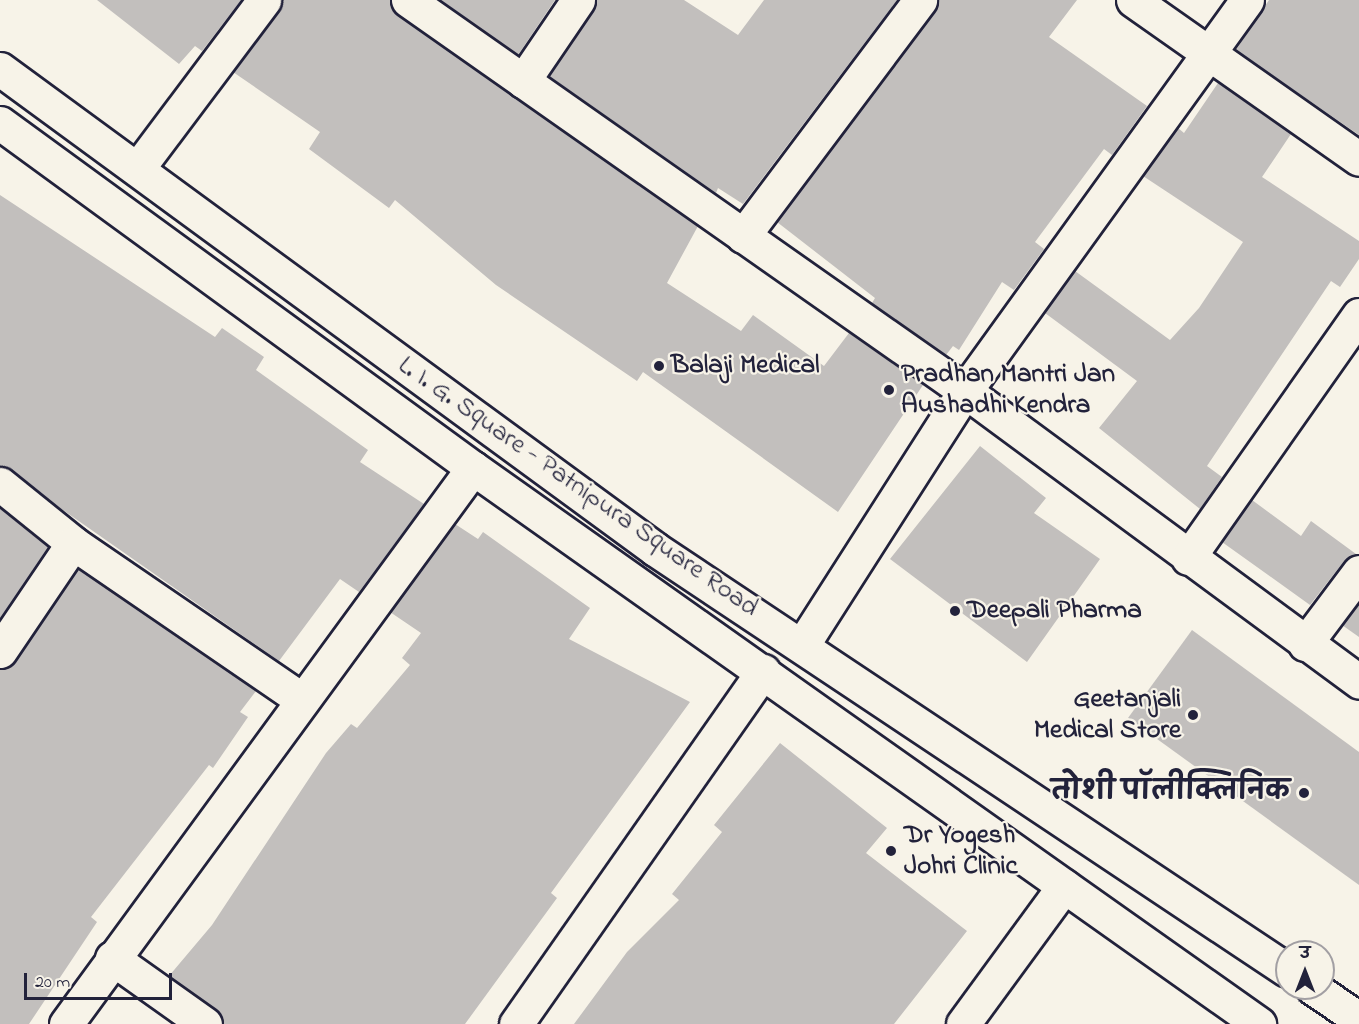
<!DOCTYPE html>
<meta charset="utf-8">
<style>
body{margin:0}
#map{position:relative;width:1359px;height:1024px;overflow:hidden;background:#f7f3e8;font-family:"Indie Flower","Playpen Sans Deva",sans-serif}
div>[style]{position:absolute}
.building>*{inset:0;background:#c2bfbd}
.roads{filter:drop-shadow(2px 0 #22223b) drop-shadow(-2px 0 #22223b) drop-shadow(0 2px #22223b) drop-shadow(0 -2px #22223b)}
.street>*{height:33px;margin:-16.5px;padding:0 16.5px;transform-origin:16.5px;border-radius:16.5px;background:#f7f3e8}
.secondary>*{height:33px;margin:-16.5px;padding:0 16.5px;transform-origin:16.5px;border-radius:16.5px;background:#f7f3e8}
.dots>*{width:16px;height:16px;translate:-50% -50%;box-sizing:border-box;border:3px solid #f7f3e8;border-radius:50%}
span{translate:-50% -50%;white-space:nowrap;text-align:center;line-height:1.15;-webkit-text-stroke:4.5px #f7f3e8;paint-order:stroke}
.poi-label{font-size:27px;color:#22223b;font-weight:700}
.left{translate:0 -50%;text-align:left}
.right{translate:-100% -50%;text-align:right}
.street-label{font-size:27px;color:#22223b}
.north{position:absolute;left:1275px;top:940px;width:60px;height:60px;box-sizing:border-box;background:#f7f3e8;border:2px solid #a29fa3;border-radius:50%;rotate:0deg;font-size:16px;font-weight:700;line-height:24px;text-align:center;color:#22223b}
.north::after{content:'';display:block;margin:auto;width:21px;height:27px;background:#22223b;clip-path:polygon(50% 0,100% 100%,50% 72%,0 100%)}
.scale{position:absolute;left:24px;top:973px;width:148px;height:27px;box-sizing:border-box;border:3px solid #22223b;border-top:0;padding-left:8px;font-size:18px;line-height:21px;white-space:nowrap;color:#22223b;-webkit-text-stroke:4px #f7f3e8;paint-order:stroke}
</style>
<div id="map">
<div class="building">
<div style="clip-path:polygon(97px 0,241px 0,202px 51px,195px 46px,179px 64px)"></div>
<div style="clip-path:polygon(282px 0,390px 0,397px 15px,698px 226px,667px 283px,741px 331px,753px 315px,824px 366px,849px 333px,923px 385px,838px 512px,643px 372px,637px 381px,496px 285px,395px 200px,389px 208px,309px 149px,320px 132px,233px 72px)"></div>
<div style="clip-path:polygon(441px 0,555px 0,518px 55px)"></div>
<div style="clip-path:polygon(597px 0,684px 0,738px 35px,764px 0,897px 0,743px 204px,718px 188px,716px 193px,549px 76px)"></div>
<div style="clip-path:polygon(938px 0,1077px 0,1049px 37px,1147px 106px,1112px 155px,1104px 149px,1035px 242px,1044px 249px,1014px 290px,1002px 282px,959px 350px,953px 346px,946px 355px,872px 303px,875px 298px,777px 222px)"></div>
<div style="clip-path:polygon(1269px 0,1359px 0,1359px 135px,1236px 50px)"></div>
<div style="clip-path:polygon(1218px 83px,1291px 134px,1262px 177px,1359px 241px,1359px 259px,1340px 287px,1331px 281px,1207px 466px,1222px 477px,1200px 509px,1099px 428px,1137px 381px,1045px 313px,1075px 271px,1170px 340px,1199px 308px,1243px 242px,1143px 176px,1178px 128px,1184px 133px)"></div>
<div style="clip-path:polygon(0 195px,215px 337px,222px 328px,264px 357px,256px 370px,368px 450px,360px 462px,424px 504px,359px 592px,340px 579px,279px 661px,0 466px)"></div>
<div style="clip-path:polygon(980px 446px,1046px 498px,1034px 513px,1100px 559px,1027px 662px,890px 559px)"></div>
<div style="clip-path:polygon(1252px 500px,1301px 536px,1311px 521px,1356px 554px,1344px 561px,1310px 605px,1222px 542px)"></div>
<div style="clip-path:polygon(0 508px,48px 547px,0 618px)"></div>
<div style="clip-path:polygon(455px 524px,478px 539px,483px 532px,590px 608px,569px 639px,690px 702px,551px 893px,557px 898px,465px 1024px,223px 1024px,216px 1009px,169px 976px,212px 925px,326px 753px,351px 724px,357px 728px,410px 665px,402px 658px,421px 633px,390px 612px)"></div>
<div style="clip-path:polygon(78px 569px,256px 691px,240px 712px,248px 717px,213px 768px,209px 765px,91px 917px,97px 922px,29px 1024px,0 1024px,0 670px,16px 662px)"></div>
<div style="clip-path:polygon(1359px 603px,1359px 637px,1342px 625px)"></div>
<div style="clip-path:polygon(1192px 630px,1359px 752px,1359px 885px,1128px 718px)"></div>
<div style="clip-path:polygon(780px 743px,887px 828px,866px 853px,967px 931px,894px 1024px,574px 1024px,627px 952px,679px 900px,672px 894px,722px 832px,714px 825px)"></div>
</div>
<div class="roads">
<div class="street">
<div style="left:408px;top:0;width:681px;rotate:35.07deg"></div>
<div style="left:965px;top:391px;width:490px;rotate:36.4deg"></div>
<div style="left:1133px;top:0;width:276px;rotate:35.1deg"></div>
<div style="left:523px;top:81px;width:98px;rotate:-55.8deg"></div>
<div style="left:138px;top:168px;width:210px;rotate:-53.1deg"></div>
<div style="left:743px;top:236px;width:295px;rotate:-53.1deg"></div>
<div style="left:0;top:484px;width:94px;rotate:38.9deg"></div>
<div style="left:73px;top:543px;width:276px;rotate:34.4deg"></div>
<div style="left:1188px;top:558px;width:297px;rotate:-54.9deg"></div>
<div style="left:803px;top:644px;width:300px;rotate:-57.4deg"></div>
<div style="left:965px;top:391px;width:482px;rotate:-54.2deg"></div>
<div style="left:1305px;top:644px;width:90px;rotate:-53.1deg"></div>
<div style="left:0;top:651px;width:130px;rotate:-55.9deg"></div>
<div style="left:112px;top:958px;width:114px;rotate:35.4deg"></div>
<div style="left:66px;top:1024px;width:689px;rotate:-53.8deg"></div>
<div style="left:516px;top:1024px;width:431px;rotate:-55deg"></div>
<div style="left:963px;top:1024px;width:171px;rotate:-53.8deg"></div>
</div>
<div class="secondary">
<div style="left:0;top:69px;width:812px;rotate:36.23deg"></div>
<div style="left:655px;top:549px;width:759px;rotate:33.67deg"></div>
<div style="left:0;top:123px;width:585px;rotate:36.11deg"></div>
<div style="left:473px;top:468px;width:963px;rotate:35.27deg"></div>
<div style="left:1313px;top:988px;width:55px;rotate:34deg"></div>
</div>
</div>
<div class="dots">
<div style="left:659px;top:366px;background:#22223b"></div>
<div style="left:889px;top:390px;background:#22223b"></div>
<div style="left:955px;top:611px;background:#22223b"></div>
<div style="left:1193px;top:715px;background:#22223b"></div>
<div style="left:1304px;top:793px;background:#22223b"></div>
<div style="left:891px;top:851px;background:#22223b"></div>
</div>
<div class="poi-label">
<span class="left" style="left:671px;top:366px">Balaji Medical</span>
<span class="left" style="left:901px;top:390px">Pradhan Mantri Jan<br>Aushadhi Kendra</span>
<span class="left" style="left:967px;top:611px">Deepali Pharma</span>
<span class="right" style="left:1181px;top:715px">Geetanjali<br>Medical Store</span>
<span class="right" style="left:1290px;top:793px">तोशी पॉलीक्लिनिक</span>
<span class="left" style="left:904px;top:851px">Dr Yogesh<br>Johri Clinic</span>
</div>
<div class="street-label">
<span style="left:578px;top:487px;rotate:35deg">L. I. G. Square - Patnipura Square Road</span>
</div>
<div class="north">उ</div>
<div class="scale">20 m</div>
</div>
